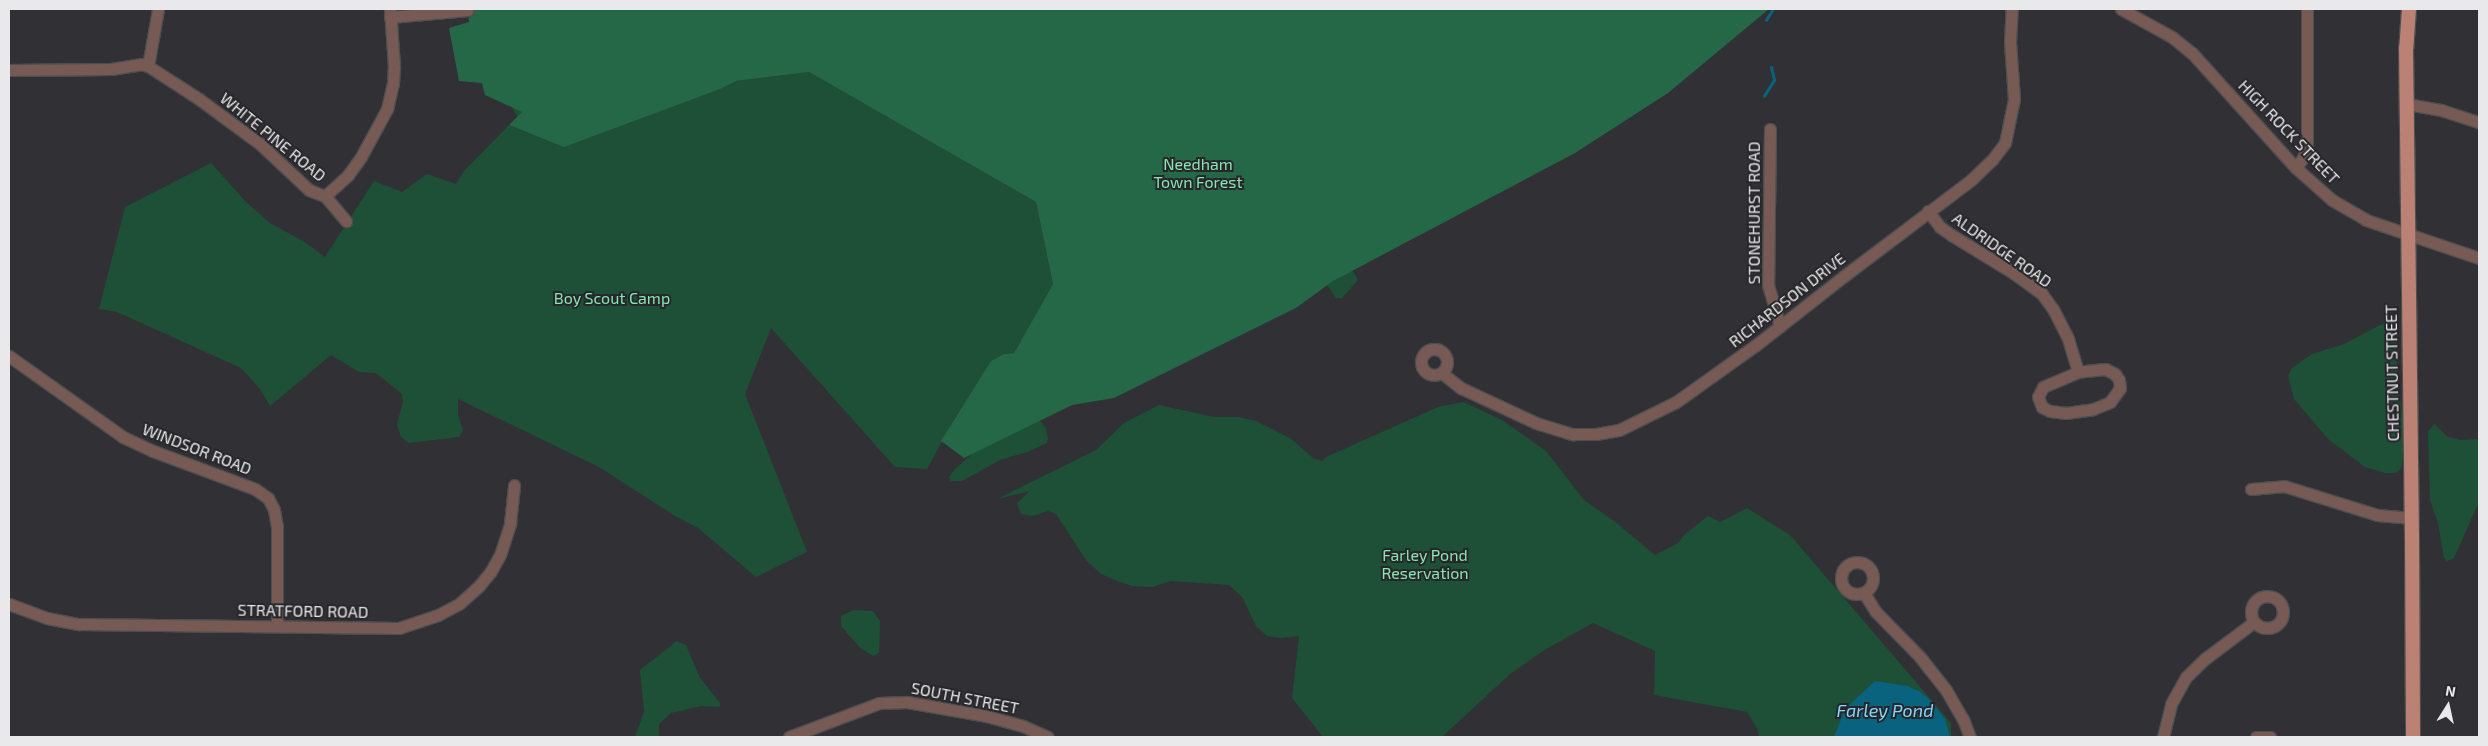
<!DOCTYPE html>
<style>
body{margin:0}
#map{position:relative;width:2488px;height:746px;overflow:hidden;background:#313034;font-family:"Exo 2",sans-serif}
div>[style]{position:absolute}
.green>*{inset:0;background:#1d5037}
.forest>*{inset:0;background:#256848}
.water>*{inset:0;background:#09637f}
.stream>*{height:2.5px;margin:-1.25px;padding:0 1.25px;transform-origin:1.25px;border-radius:1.25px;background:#09637f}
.roads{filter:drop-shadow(1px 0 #4e4e51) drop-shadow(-1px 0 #4e4e51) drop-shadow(0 1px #4e4e51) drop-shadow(0 -1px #4e4e51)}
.minor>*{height:11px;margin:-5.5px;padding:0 5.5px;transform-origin:5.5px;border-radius:5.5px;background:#765a53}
.minor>.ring{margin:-5.5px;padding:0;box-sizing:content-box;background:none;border:11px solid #765a53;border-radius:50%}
.major>*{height:14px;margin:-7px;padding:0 7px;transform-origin:7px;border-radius:7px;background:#ba8174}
span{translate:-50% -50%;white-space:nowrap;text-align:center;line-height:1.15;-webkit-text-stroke:4px #27262a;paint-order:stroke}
.street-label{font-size:16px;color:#e9e9eb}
.park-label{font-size:16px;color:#86e5b2}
.water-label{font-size:18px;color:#84d7f8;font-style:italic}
.frame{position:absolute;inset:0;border:10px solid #e9e9eb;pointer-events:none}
.north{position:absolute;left:2423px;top:681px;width:50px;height:50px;-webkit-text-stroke:4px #27262a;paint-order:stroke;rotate:10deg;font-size:14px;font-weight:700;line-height:20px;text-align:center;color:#e9e9eb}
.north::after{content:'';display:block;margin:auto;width:18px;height:22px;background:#e9e9eb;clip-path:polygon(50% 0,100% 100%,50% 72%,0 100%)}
</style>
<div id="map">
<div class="green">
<div style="clip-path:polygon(809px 72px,1036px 202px,1053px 284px,1014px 353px,1004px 354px,991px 361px,1046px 428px,1048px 438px,1047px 443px,1028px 452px,1000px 460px,962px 481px,951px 481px,949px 477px,954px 470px,976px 450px,956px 416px,927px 469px,895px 467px,771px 328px,745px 394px,807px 552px,756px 577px,698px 528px,675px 516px,599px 467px,458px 399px,458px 415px,463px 430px,459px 437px,409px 443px,401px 437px,397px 424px,403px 402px,402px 394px,376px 373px,359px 372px,331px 355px,270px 406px,260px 389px,241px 368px,117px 312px,99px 309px,125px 207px,211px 163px,246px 202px,270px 223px,303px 241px,325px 257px,374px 181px,402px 192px,427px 174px,456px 184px,464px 171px,509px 125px,536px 136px,522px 125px,506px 97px,736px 81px)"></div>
<div style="clip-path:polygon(1351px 267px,1358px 280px,1342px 298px,1336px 298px,1326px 284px)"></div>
<div style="clip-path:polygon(2393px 321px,2396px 326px,2397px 372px,2402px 413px,2404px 452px,2401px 469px,2396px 473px,2385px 473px,2365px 467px,2328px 439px,2294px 399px,2288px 376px,2292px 368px,2312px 354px,2344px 344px,2380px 325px)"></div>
<div style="clip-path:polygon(1463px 402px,1502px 420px,1546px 451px,1584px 500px,1614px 521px,1655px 555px,1678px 543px,1684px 535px,1708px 516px,1720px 522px,1747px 508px,1790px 535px,1951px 723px,1951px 737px,1759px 737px,1758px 730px,1747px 712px,1654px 695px,1655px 651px,1593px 623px,1546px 649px,1510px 674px,1442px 737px,1323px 737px,1292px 698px,1299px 636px,1280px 638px,1267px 636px,1256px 626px,1242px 597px,1229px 585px,1171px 581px,1152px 587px,1132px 586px,1117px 581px,1101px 574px,1086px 560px,1056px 514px,1048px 511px,1033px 516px,1021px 514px,1017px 503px,1030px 491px,997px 499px,1096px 450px,1124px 423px,1159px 405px,1214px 417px,1238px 417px,1256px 421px,1290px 438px,1313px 458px,1322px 461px,1326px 457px,1438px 407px)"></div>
<div style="clip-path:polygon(2434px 424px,2448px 437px,2460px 440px,2479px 439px,2479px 502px,2454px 558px,2447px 561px,2444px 558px,2438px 523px,2430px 500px,2428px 432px)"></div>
<div style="clip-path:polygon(854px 610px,873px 611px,880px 621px,879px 653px,873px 656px,860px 648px,841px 626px,841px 616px)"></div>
<div style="clip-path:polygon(677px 641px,686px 645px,700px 678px,721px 704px,719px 707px,701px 706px,671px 713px,659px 724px,659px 737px,635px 737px,644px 712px,640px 670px)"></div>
</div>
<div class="forest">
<div style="clip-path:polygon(468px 9px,1769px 9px,1668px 93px,1575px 153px,1333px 281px,1296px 308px,1114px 398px,1072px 405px,964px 458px,941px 441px,991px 361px,1004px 354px,1014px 353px,1053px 284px,1036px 202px,809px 72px,736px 81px,720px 89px,564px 147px,509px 125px,522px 112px,485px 95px,482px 83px,459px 81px,449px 28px,469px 22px)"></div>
</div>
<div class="water">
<div style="clip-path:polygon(1875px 681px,1907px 686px,1919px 691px,1929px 699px,1945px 719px,1950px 737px,1834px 737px,1845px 709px)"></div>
</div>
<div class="stream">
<div style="left:1766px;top:20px;width:13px;rotate:-58deg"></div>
<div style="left:1764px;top:96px;width:19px;rotate:-58deg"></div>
<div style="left:1774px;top:80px;width:13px;rotate:-103deg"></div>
</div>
<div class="roads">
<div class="minor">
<div style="left:2121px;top:9px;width:58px;rotate:28.8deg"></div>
<div style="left:2172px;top:37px;width:26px;rotate:39deg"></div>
<div style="left:2192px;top:53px;width:155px;rotate:47.9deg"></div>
<div style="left:2296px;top:168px;width:48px;rotate:41.6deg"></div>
<div style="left:2332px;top:200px;width:39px;rotate:30deg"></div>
<div style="left:2366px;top:220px;width:119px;rotate:18.6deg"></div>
<div style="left:390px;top:17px;width:78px;rotate:-5.1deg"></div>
<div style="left:148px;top:66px;width:61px;rotate:32.9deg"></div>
<div style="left:199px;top:99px;width:76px;rotate:36.4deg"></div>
<div style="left:260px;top:144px;width:67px;rotate:43.2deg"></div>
<div style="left:309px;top:190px;width:17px;rotate:21deg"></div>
<div style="left:325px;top:196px;width:33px;rotate:50deg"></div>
<div style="left:9px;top:70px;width:102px;rotate:-0.6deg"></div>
<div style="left:111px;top:69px;width:30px;rotate:-9deg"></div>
<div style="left:141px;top:64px;width:7px;rotate:16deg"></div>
<div style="left:148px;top:66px;width:58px;rotate:-80deg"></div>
<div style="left:2407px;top:104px;width:35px;rotate:10deg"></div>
<div style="left:2441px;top:110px;width:40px;rotate:18deg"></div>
<div style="left:1770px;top:129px;width:156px;rotate:90.7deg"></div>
<div style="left:1768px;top:285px;width:43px;rotate:73.7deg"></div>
<div style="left:2296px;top:168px;width:14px;rotate:-56deg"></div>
<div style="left:2304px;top:156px;width:14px;rotate:-78deg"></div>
<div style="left:2307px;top:142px;width:133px;rotate:-90deg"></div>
<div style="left:325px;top:196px;width:31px;rotate:-42deg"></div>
<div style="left:348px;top:175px;width:22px;rotate:-54deg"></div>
<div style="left:361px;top:157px;width:55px;rotate:-61.6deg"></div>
<div style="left:387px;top:109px;width:26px;rotate:-77deg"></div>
<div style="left:393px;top:84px;width:17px;rotate:-87deg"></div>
<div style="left:394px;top:67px;width:58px;rotate:-93.9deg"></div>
<div style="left:1928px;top:211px;width:20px;rotate:53deg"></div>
<div style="left:1940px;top:227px;width:16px;rotate:35deg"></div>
<div style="left:1953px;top:236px;width:69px;rotate:31.4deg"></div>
<div style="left:2012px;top:272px;width:37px;rotate:36deg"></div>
<div style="left:2042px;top:294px;width:19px;rotate:54deg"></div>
<div style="left:2053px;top:309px;width:34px;rotate:63deg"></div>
<div style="left:2068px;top:339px;width:34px;rotate:73deg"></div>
<div style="left:2078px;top:372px;width:38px;rotate:157deg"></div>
<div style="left:2043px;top:387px;width:11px;rotate:117deg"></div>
<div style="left:2038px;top:397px;width:11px;rotate:68deg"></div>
<div style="left:2042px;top:407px;width:9px;rotate:27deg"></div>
<div style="left:2050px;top:411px;width:16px;rotate:7deg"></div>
<div style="left:2066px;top:413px;width:27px;rotate:-8deg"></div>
<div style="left:2093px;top:409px;width:18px;rotate:-22deg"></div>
<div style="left:2110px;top:402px;width:17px;rotate:-54deg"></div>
<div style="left:2120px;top:388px;width:8px;rotate:-97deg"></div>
<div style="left:2119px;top:380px;width:7px;rotate:-124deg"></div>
<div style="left:2115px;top:374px;width:11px;rotate:-153deg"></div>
<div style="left:2105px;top:369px;width:27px;rotate:174deg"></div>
<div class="ring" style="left:1421px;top:349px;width:15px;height:15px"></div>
<div style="left:9px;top:356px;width:140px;rotate:35.4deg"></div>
<div style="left:123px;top:437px;width:33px;rotate:25deg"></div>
<div style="left:153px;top:451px;width:109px;rotate:20.4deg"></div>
<div style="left:255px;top:489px;width:16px;rotate:35deg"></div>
<div style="left:268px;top:498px;width:13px;rotate:63deg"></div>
<div style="left:274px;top:510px;width:17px;rotate:80deg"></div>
<div style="left:277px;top:527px;width:99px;rotate:90deg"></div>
<div style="left:1443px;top:374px;width:23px;rotate:38deg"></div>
<div style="left:1461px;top:388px;width:83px;rotate:25deg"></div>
<div style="left:1536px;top:423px;width:39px;rotate:17deg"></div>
<div style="left:1573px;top:434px;width:23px"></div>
<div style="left:1596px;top:434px;width:23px;rotate:-10deg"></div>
<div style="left:1619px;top:430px;width:64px;rotate:-26.2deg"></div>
<div style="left:1676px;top:402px;width:98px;rotate:-35.5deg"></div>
<div style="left:1756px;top:345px;width:112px;rotate:-38.1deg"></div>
<div style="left:1844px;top:276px;width:159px;rotate:-37.1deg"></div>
<div style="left:1971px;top:180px;width:29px;rotate:-44deg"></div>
<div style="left:1992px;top:160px;width:21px;rotate:-53deg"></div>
<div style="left:2005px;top:143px;width:45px;rotate:-78.4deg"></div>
<div style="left:2014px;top:99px;width:57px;rotate:-94deg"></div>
<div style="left:2010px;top:42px;width:33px;rotate:-87deg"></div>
<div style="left:2251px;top:489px;width:33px;rotate:-5deg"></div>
<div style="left:2284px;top:486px;width:97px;rotate:17.3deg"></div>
<div style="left:2377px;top:515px;width:35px;rotate:5deg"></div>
<div class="ring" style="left:1841px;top:562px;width:21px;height:21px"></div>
<div style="left:1864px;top:593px;width:22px;rotate:58deg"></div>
<div style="left:1876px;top:612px;width:63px;rotate:45.6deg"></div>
<div style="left:1920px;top:657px;width:42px;rotate:51.8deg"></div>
<div style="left:1946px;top:690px;width:34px;rotate:60deg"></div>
<div style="left:1963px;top:719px;width:19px;rotate:69deg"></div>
<div class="ring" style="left:2251px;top:596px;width:21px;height:21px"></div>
<div style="left:9px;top:604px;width:40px;rotate:20.2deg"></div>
<div style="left:47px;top:618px;width:33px;rotate:11deg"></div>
<div style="left:79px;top:624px;width:320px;rotate:0.7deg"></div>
<div style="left:399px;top:628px;width:41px;rotate:-18.4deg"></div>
<div style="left:438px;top:615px;width:24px;rotate:-28deg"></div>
<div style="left:459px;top:604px;width:27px;rotate:-42deg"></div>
<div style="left:479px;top:586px;width:19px;rotate:-51deg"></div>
<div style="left:491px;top:571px;width:18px;rotate:-61deg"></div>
<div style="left:500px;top:555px;width:33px;rotate:-72deg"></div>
<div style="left:510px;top:524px;width:39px;rotate:-84deg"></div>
<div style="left:789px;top:737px;width:96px;rotate:-20.7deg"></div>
<div style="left:879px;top:703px;width:28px;rotate:-2deg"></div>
<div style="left:907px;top:702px;width:80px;rotate:10deg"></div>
<div style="left:986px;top:716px;width:38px;rotate:15deg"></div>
<div style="left:1023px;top:726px;width:27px;rotate:24deg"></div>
<div style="left:2163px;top:737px;width:34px;rotate:-76deg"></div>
<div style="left:2171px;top:704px;width:31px;rotate:-61deg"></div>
<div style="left:2186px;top:677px;width:28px;rotate:-44deg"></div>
<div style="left:2206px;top:658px;width:60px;rotate:-36.9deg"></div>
<div style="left:2256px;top:737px;width:14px"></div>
</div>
<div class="major">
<div style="left:2409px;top:9px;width:39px;rotate:94deg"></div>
<div style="left:2406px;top:48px;width:489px;rotate:89.3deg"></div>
<div style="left:2412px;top:537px;width:200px;rotate:89.7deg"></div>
</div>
</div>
<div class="street-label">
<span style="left:2289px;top:132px;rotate:46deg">HIGH ROCK STREET</span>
<span style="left:273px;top:137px;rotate:39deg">WHITE PINE ROAD</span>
<span style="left:1754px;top:213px;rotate:-90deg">STONEHURST ROAD</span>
<span style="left:2002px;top:250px;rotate:35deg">ALDRIDGE ROAD</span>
<span style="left:1787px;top:300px;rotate:-38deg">RICHARDSON DRIVE</span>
<span style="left:2392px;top:373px;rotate:-91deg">CHESTNUT STREET</span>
<span style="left:197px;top:449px;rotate:21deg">WINDSOR ROAD</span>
<span style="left:303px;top:611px;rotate:1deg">STRATFORD ROAD</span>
<span style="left:965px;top:698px;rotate:11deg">SOUTH STREET</span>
</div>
<div class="park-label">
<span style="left:1198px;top:173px">Needham<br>Town Forest</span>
<span style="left:612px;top:298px">Boy Scout Camp</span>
<span style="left:1425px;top:564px">Farley Pond<br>Reservation</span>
</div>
<div class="water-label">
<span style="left:1885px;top:710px">Farley Pond</span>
</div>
<div class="frame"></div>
<div class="north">N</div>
</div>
